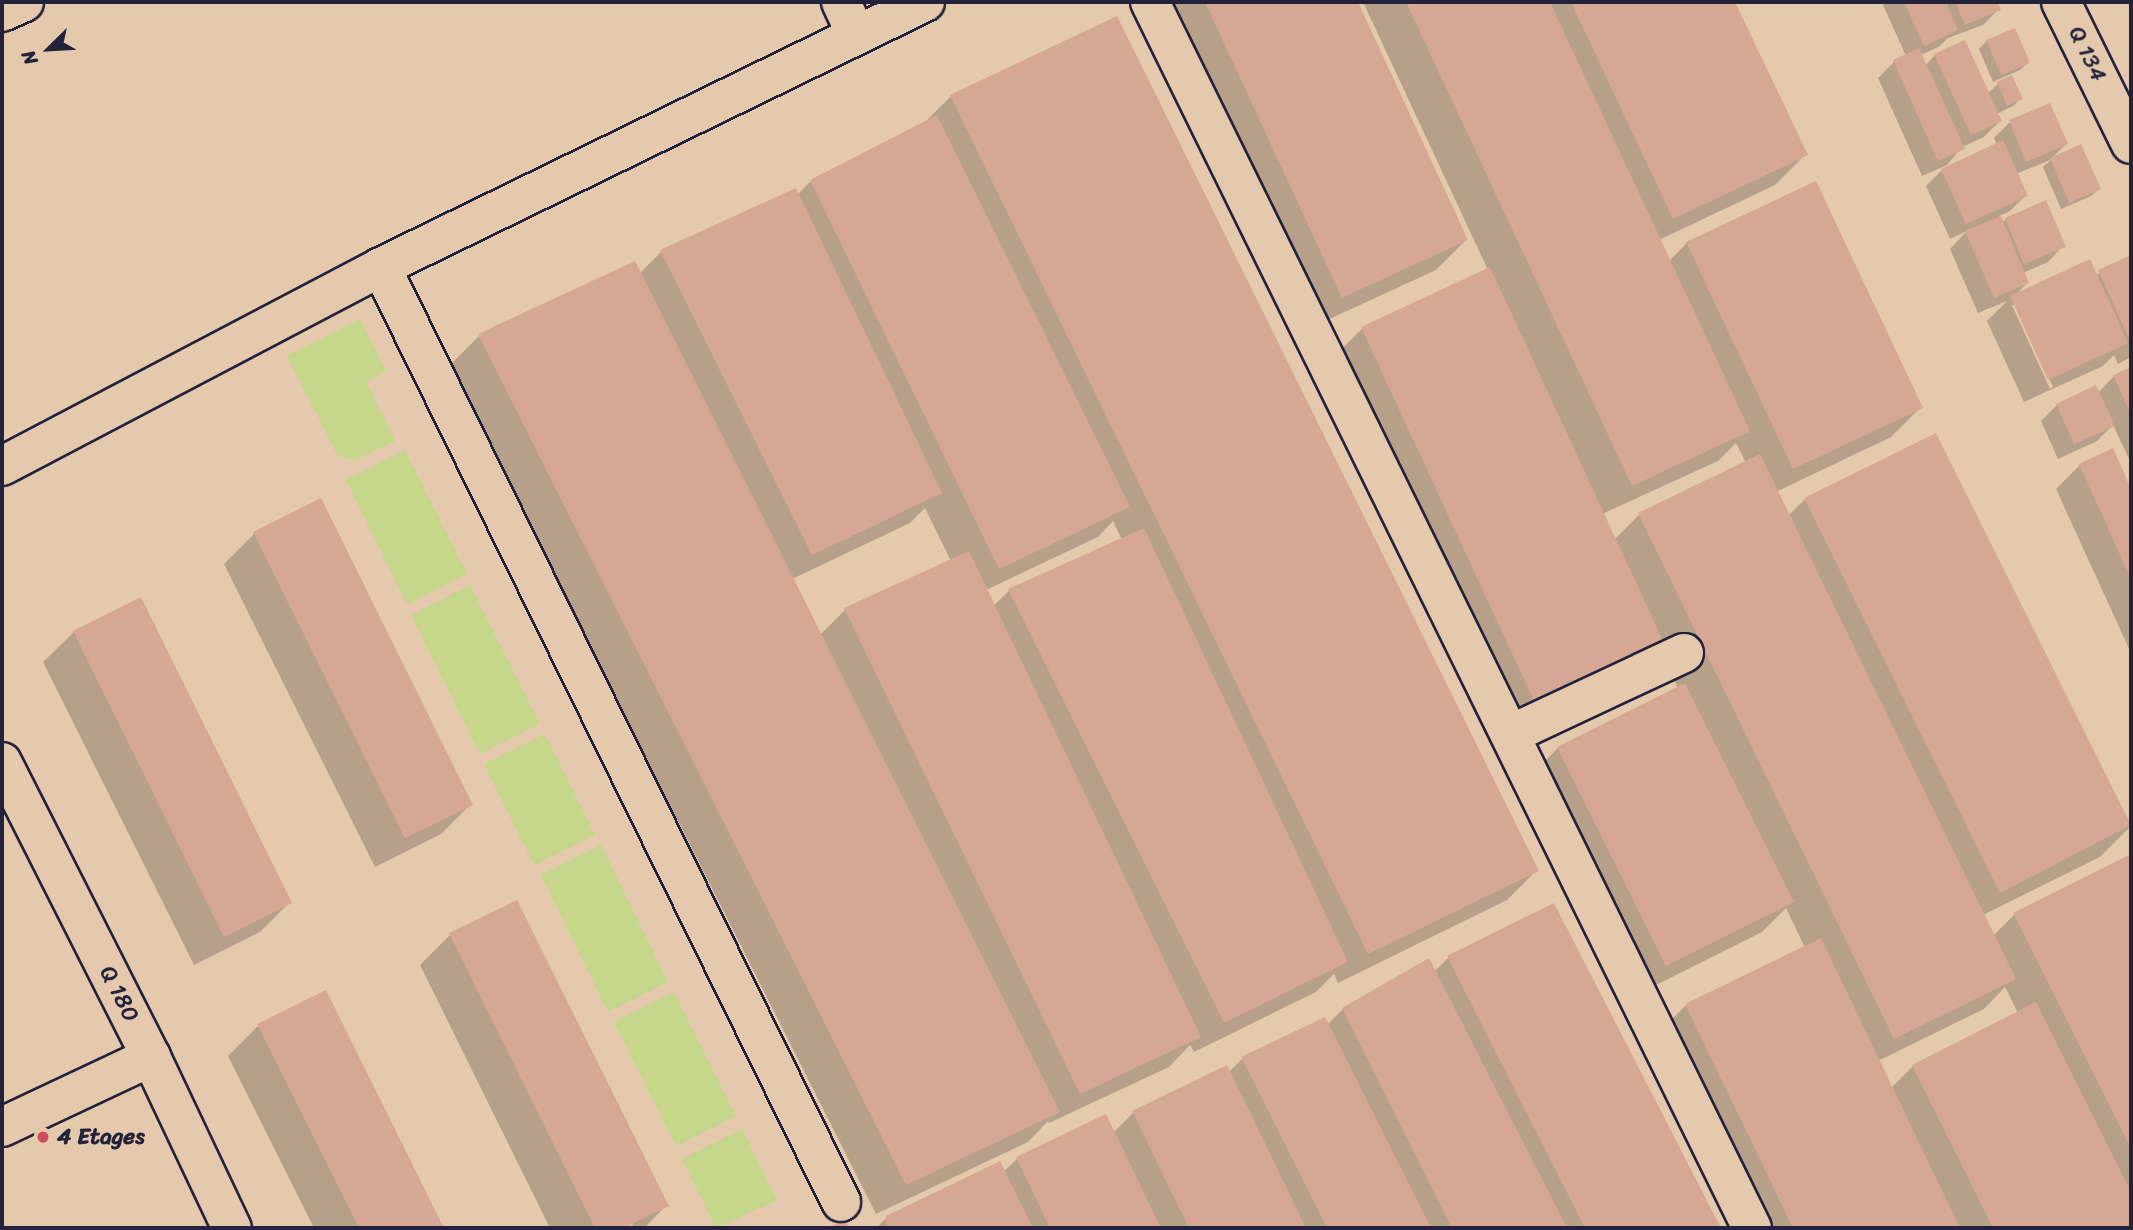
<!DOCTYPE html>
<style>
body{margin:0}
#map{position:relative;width:2133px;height:1230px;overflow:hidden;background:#e4c9ac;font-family:Sriracha,sans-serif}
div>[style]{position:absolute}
.green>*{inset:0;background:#c6d68a}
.shadow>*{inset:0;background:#0003}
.building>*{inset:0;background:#d7a795}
.roads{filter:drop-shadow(2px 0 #22223b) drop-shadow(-2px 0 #22223b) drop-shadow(0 2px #22223b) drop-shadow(0 -2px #22223b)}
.minor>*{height:38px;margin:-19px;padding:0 19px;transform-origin:19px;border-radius:19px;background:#e4c9ac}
.tertiary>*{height:38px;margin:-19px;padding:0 19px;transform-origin:19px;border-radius:19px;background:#e4c9ac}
.dots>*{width:19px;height:19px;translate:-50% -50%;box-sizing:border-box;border:4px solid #e4c9ac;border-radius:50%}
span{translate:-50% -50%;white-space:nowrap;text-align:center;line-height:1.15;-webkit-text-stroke:6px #e4c9ac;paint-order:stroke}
.street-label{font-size:23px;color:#22223b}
.poi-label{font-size:23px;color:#22223b;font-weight:700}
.left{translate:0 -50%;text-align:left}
.frame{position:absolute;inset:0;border:4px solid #22223b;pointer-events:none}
.north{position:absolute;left:14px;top:14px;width:70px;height:70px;-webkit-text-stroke:5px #e4c9ac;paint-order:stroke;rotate:246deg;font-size:19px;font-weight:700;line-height:28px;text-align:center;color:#22223b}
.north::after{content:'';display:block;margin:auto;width:24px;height:32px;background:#22223b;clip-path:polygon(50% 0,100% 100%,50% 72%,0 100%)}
</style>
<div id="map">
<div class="green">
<div style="clip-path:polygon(360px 319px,386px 371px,366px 382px,395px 441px,355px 460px,338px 456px,287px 356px)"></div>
<div style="clip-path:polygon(405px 450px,467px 574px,407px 604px,346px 480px)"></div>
<div style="clip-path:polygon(470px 585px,540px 724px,480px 754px,411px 615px)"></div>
<div style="clip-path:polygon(545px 734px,595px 835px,534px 865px,484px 764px)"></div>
<div style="clip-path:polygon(601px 845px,668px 982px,608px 1012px,541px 875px)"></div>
<div style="clip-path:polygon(674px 992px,736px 1116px,676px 1146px,614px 1022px)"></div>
<div style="clip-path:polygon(742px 1129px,777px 1200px,716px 1228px,682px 1159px)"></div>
</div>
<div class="shadow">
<div style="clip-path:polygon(1162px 2px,1356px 2px,1466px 240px,1436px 270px,1312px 327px)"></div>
<div style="clip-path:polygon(evenodd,1363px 2px,1733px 2px,1805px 155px,1775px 185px,1659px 240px,1669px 261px,1687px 243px,1921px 407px,1891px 437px,1776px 492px,1788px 516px,1805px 499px,1935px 435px,2130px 827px,2100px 857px,1983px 915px,1993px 936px,2014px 915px,2131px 856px,2131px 1186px,2127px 1188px,2131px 1196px,2131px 1228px,1749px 1228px,1656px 1035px,1686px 1005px,1805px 948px,1786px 908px,1762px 932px,1636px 995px,1528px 778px,1558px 748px,1678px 688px,1658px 647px,1504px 732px,1331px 359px,1362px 329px,1488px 270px,1363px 2px,1736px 443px,1746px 463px,1639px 515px,1614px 540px,1602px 514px,1718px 461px,1736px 443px,1363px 2px,1628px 658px,1527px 708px,1526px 705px,1628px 658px,1363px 2px,2005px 987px,2018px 1013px,1913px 1066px,1891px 1088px,1878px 1061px,1984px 1009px,2005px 987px)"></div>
<div style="clip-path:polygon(1886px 2px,1996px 2px,1999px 9px,1983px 25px,1948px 38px,1940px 46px,1921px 55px,1925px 66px,1935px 55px,1988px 93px,1998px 84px,2021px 99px,2013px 106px,1997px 114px,2000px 121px,1984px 137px,1962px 147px,1947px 165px,1922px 176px,1878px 78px,1894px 62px,1906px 56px,1883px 5px)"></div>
<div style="clip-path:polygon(1987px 41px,2028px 63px,2020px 70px,1993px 82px,1979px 49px)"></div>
<div style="clip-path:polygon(evenodd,951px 96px,1537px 870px,1507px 900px,1338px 983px,1334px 974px,1316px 992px,1194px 1052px,1190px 1045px,1169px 1067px,1049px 1123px,1048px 1121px,1028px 1142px,876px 1214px,449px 366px,479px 336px,639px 274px,661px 252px,797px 195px,811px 181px,922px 125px,951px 96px,925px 508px,951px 561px,845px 610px,820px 635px,792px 579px,910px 523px,925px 508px,951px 96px,1113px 521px,1122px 540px,1009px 591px,993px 606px,986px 590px,1098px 537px,1113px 521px)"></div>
<div style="clip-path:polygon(evenodd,2049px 105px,2066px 144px,2050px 160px,2016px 174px,2026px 195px,2010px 211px,1999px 216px,2002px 223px,2006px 219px,2063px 246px,2048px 262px,2023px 273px,2027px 283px,2016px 295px,2096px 275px,2131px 257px,2131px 357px,2118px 364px,2114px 355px,2103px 366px,2024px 402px,1987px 321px,2007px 301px,1978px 313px,1950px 249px,1967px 231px,1950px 239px,1926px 186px,1942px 170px,1997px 145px,1994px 138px,2010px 122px,2049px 105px,2012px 305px,2016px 305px,2053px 387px,2050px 389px,2012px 305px)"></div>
<div style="clip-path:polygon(2081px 146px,2099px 189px,2091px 196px,2061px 209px,2043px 167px,2051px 160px)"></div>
<div style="clip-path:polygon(2131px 369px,2131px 458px,2129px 459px,2113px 425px,2097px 441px,2058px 459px,2041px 421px,2057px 405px,2098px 393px,2114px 376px)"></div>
<div style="clip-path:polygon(2112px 451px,2131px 493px,2131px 653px,2056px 489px,2080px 465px)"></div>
<div style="clip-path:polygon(320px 500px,471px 804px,441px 834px,375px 867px,224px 564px,254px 534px)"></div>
<div style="clip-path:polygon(74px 632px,290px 902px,260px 932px,194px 965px,43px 662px)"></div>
<div style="clip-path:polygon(1553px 906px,1719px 1228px,876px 1228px,887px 1217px,1003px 1172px,1017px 1159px,1105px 1117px,1113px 1133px,1133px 1113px,1229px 1072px,1242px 1059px,1327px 1025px,1343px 1009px,1434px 972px,1448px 958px)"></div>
<div style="clip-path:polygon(450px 935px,667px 1205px,644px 1228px,627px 1228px,633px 1225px,633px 1221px,619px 1228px,550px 1228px,420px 965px)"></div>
<div style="clip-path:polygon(325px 993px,442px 1228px,314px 1228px,228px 1056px,258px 1026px)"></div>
</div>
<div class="building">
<div style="clip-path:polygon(1205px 2px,1358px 2px,1468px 240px,1342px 298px)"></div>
<div style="clip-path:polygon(1406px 2px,1550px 2px,1750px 431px,1632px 486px)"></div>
<div style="clip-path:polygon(1571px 2px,1735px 2px,1808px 155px,1673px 219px)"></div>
<div style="clip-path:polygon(1904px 2px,1946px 2px,1958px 30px,1924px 46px)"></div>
<div style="clip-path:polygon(1955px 2px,1998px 2px,2001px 10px,1965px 25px)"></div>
<div style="clip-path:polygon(1117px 16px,1539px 871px,1368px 954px,950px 95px)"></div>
<div style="clip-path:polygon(2015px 28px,2030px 63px,2001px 75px,1986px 40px)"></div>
<div style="clip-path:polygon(1965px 40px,2002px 121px,1971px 135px,1934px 54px)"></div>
<div style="clip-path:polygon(1919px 48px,1965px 149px,1938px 161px,1893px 60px)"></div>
<div style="clip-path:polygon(2012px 75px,2023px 99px,2007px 106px,1997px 82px)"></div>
<div style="clip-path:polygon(2050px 103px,2068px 144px,2026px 162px,2009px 120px)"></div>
<div style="clip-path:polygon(937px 115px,1130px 507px,999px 569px,810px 180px)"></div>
<div style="clip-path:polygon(2003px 140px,2028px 196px,1966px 224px,1941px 169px)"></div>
<div style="clip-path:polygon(2081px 144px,2101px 189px,2069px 203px,2050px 158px)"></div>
<div style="clip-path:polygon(1816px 181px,1923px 408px,1793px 469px,1686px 242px)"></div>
<div style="clip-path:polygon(796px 188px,942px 493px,812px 555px,660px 250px)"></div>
<div style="clip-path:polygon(2046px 200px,2066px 247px,2024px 264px,2005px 218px)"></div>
<div style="clip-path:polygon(2001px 216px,2029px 283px,1994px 298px,1965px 231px)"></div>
<div style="clip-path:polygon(2131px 255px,2131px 343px,2098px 270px)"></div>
<div style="clip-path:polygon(2090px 259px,2128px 343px,2048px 380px,2010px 296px)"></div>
<div style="clip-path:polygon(635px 261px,1060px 1112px,906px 1185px,478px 334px)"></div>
<div style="clip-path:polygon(1490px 267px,1664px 643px,1535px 703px,1361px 327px)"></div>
<div style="clip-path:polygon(2131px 367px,2131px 415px,2113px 375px)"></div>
<div style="clip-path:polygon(2096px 385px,2115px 426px,2074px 444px,2056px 404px)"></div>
<div style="clip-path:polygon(1936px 433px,2131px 825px,2000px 893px,1804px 498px)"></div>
<div style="clip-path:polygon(2113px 448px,2131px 489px,2131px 579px,2079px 464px)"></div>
<div style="clip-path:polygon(1760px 454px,2016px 979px,1894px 1039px,1638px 513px)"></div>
<div style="clip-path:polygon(321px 498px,473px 805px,405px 838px,253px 532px)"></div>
<div style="clip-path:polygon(1144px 528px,1348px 962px,1224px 1023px,1008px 589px)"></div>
<div style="clip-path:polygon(969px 551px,1201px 1037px,1080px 1094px,844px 608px)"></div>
<div style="clip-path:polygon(141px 597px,292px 903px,224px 937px,73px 631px)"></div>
<div style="clip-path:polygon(1685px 683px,1794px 902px,1666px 966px,1557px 747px)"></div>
<div style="clip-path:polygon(2131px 854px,2131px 1149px,2013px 913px)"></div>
<div style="clip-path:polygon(517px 900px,669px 1206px,623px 1228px,595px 1228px,449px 933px)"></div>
<div style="clip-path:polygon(1554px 903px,1721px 1228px,1585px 1228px,1447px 956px)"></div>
<div style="clip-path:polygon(1821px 938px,1960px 1228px,1793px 1228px,1685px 1004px)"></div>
<div style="clip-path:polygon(1429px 958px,1567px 1228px,1452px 1228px,1342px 1008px)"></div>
<div style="clip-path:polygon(326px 990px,444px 1228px,359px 1228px,257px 1024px)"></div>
<div style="clip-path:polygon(2036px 1002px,2131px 1192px,2131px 1228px,1993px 1228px,1912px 1065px)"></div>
<div style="clip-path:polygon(1325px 1017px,1431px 1228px,1327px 1228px,1241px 1057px)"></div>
<div style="clip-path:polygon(1227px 1065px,1306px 1228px,1189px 1228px,1132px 1111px)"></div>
<div style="clip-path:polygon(1106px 1114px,1161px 1228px,1050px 1228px,1016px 1157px)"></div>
<div style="clip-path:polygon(1000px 1161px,1033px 1228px,886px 1228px,886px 1216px)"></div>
<div style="clip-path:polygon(845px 1220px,849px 1228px,827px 1228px)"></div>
</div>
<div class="roads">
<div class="minor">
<div style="left:841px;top:2px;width:35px;rotate:65deg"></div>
<div style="left:1150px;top:2px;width:1366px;rotate:63.85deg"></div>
<div style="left:2px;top:12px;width:24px;rotate:-24deg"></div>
<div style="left:381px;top:267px;width:1042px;rotate:63.8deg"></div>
<div style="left:2px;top:466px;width:428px;rotate:-27.7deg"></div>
<div style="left:381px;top:267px;width:605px;rotate:-25.97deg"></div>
<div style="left:1511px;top:734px;width:191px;rotate:-25.1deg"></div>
<div style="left:2px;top:1127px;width:165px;rotate:-25.2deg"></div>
</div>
<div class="tertiary">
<div style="left:2061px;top:2px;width:158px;rotate:63.8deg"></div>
<div style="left:2px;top:762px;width:330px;rotate:63.2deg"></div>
<div style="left:151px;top:1057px;width:189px;rotate:64.7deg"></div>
</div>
</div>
<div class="dots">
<div style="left:43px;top:1137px;background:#d1495b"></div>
</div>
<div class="street-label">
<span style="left:2087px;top:54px;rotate:64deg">Q 134</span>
<span style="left:119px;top:994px;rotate:63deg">Q 180</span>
</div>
<div class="poi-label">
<span class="left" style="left:57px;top:1137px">4 Etages</span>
</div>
<div class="frame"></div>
<div class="north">N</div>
</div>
